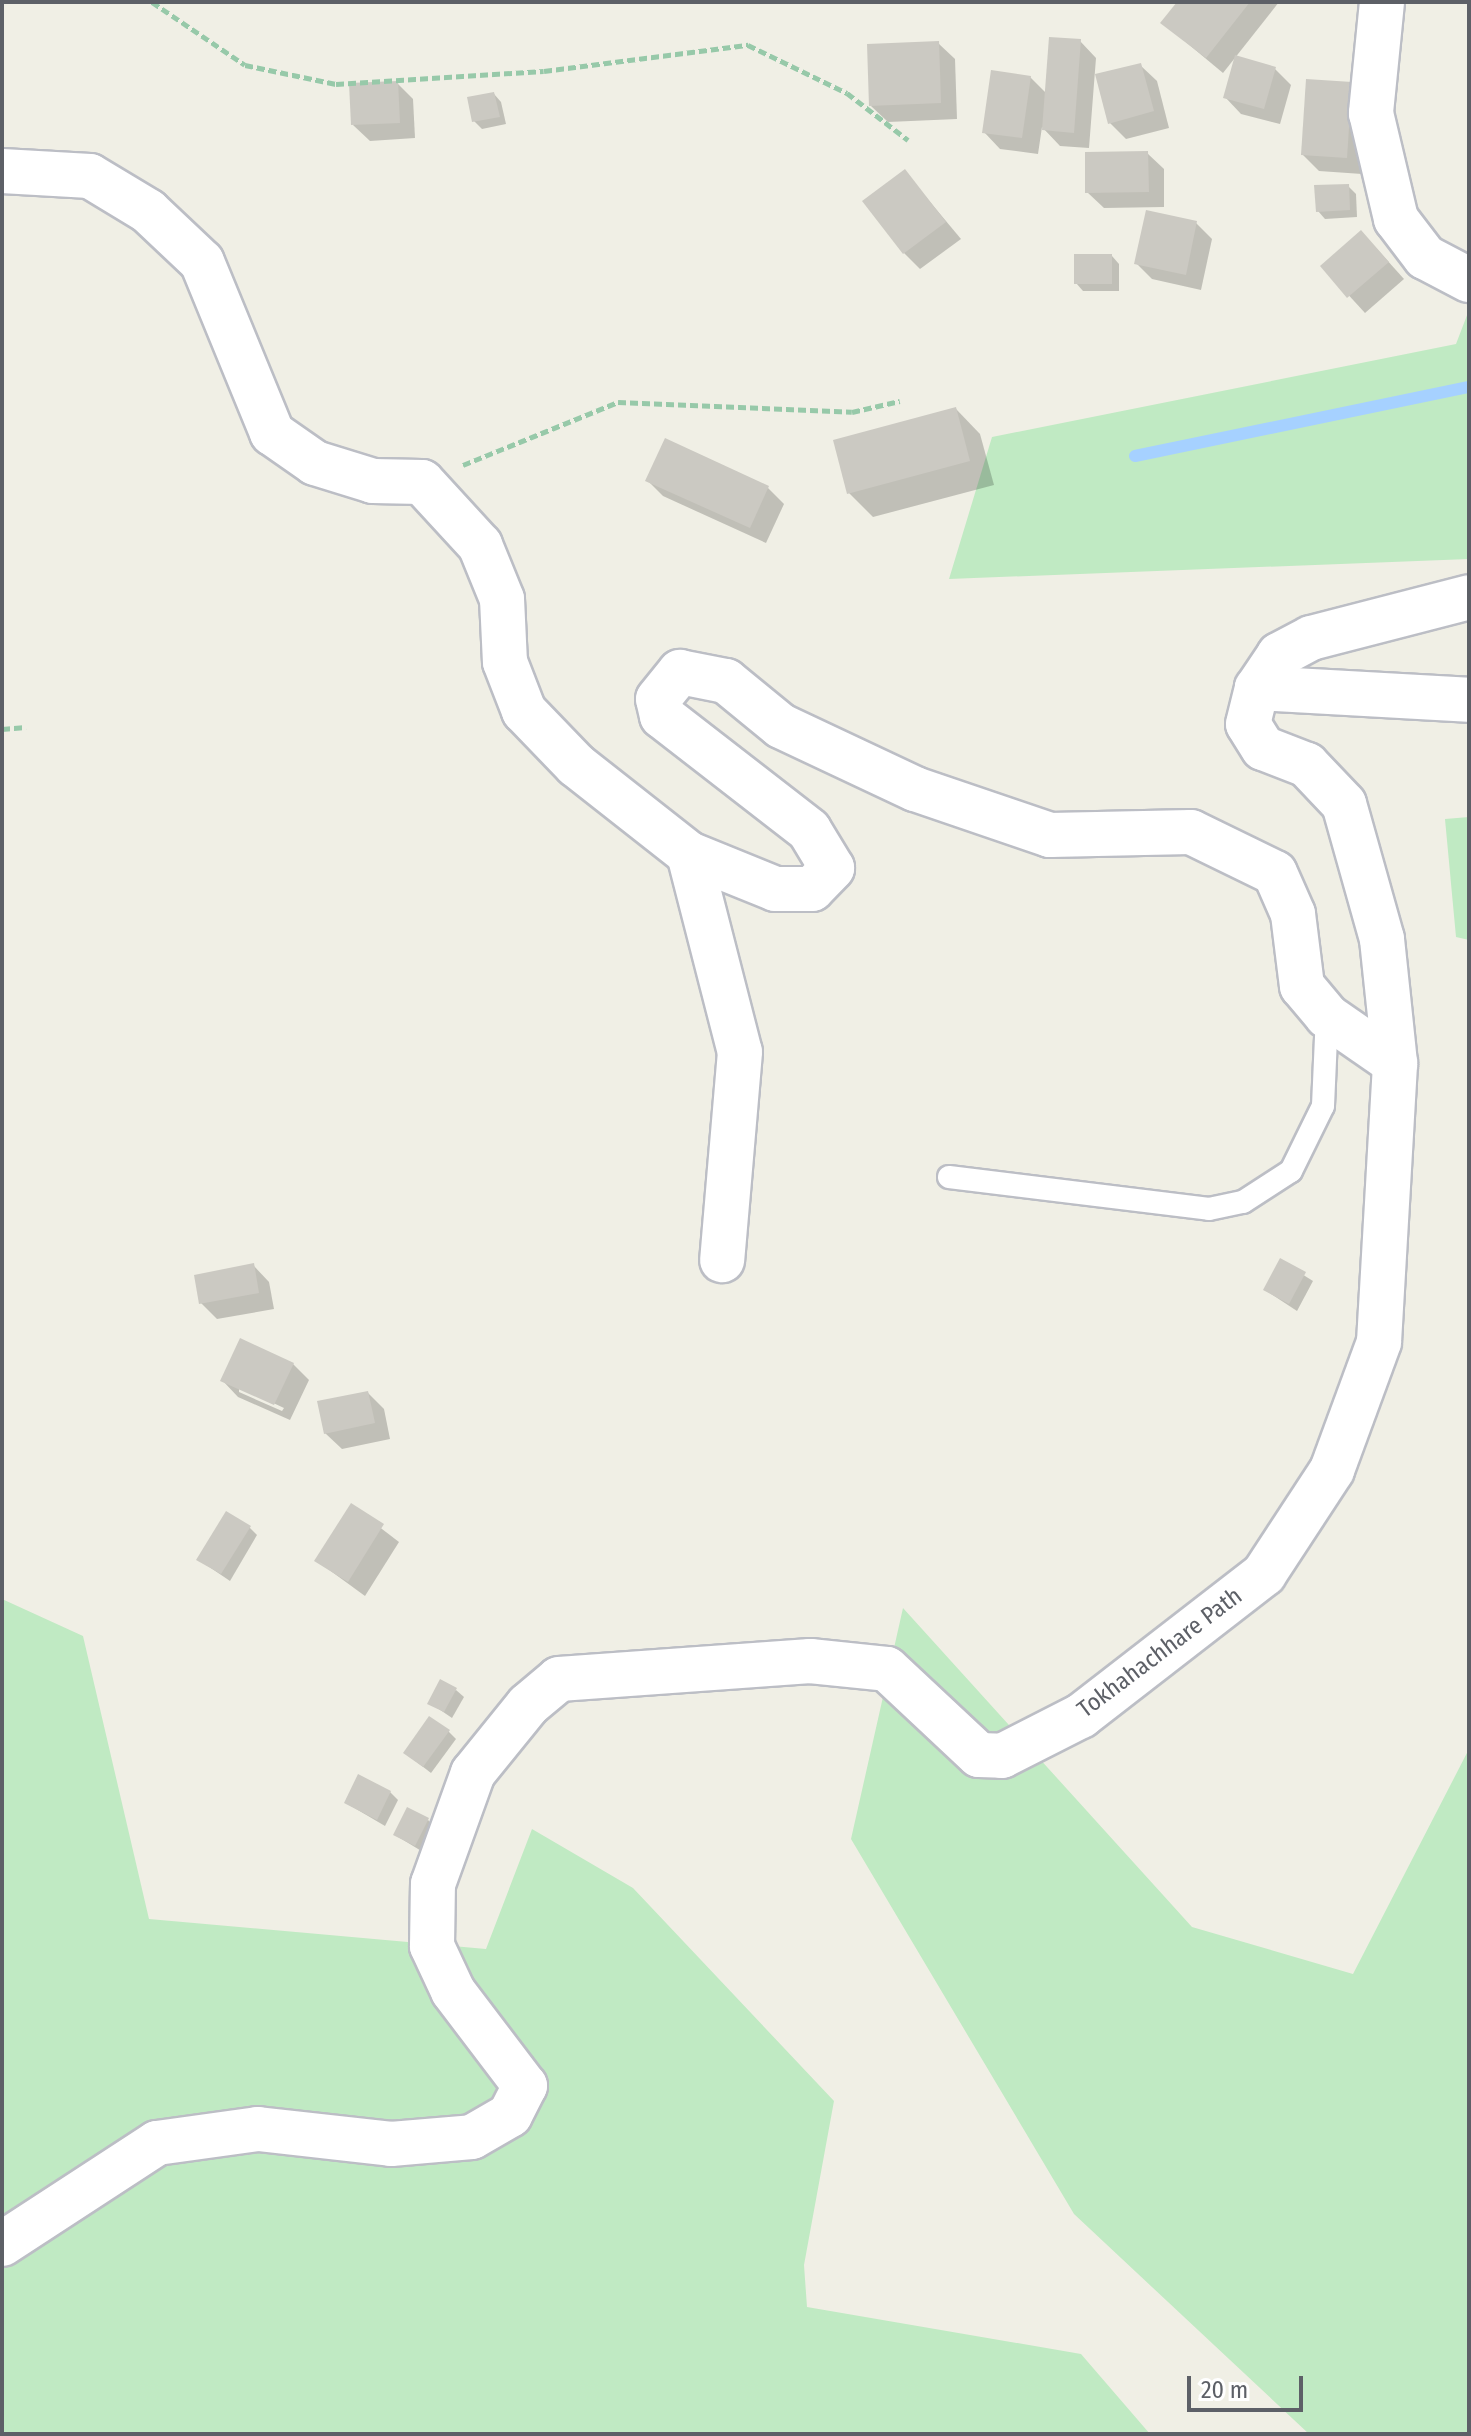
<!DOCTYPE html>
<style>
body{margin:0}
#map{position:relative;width:1471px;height:2436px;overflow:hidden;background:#f0efe5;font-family:"Fira Sans Condensed",sans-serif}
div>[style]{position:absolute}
.green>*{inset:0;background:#c0eac3}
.shadow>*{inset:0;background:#0003}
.stream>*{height:12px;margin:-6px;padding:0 6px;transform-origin:6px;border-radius:6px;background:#a6d1ff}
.building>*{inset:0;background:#cbc9c2}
.path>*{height:5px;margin-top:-2.5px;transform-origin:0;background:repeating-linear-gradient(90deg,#97c9a9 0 8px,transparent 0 12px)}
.roads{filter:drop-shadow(2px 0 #bcbec5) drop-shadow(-2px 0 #bcbec5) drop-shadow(0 2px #bcbec5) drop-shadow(0 -2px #bcbec5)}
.lane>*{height:22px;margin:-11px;padding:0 11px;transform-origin:11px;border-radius:11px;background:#fff}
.street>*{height:44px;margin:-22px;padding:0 22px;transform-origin:22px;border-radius:22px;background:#fff}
.secondary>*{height:44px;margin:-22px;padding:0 22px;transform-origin:22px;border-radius:22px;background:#fff}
span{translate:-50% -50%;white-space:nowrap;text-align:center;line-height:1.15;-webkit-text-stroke:8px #fff;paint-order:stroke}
.street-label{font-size:24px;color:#5d6067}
.frame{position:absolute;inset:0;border:4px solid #5d6067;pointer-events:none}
.scale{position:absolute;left:1187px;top:2376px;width:116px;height:36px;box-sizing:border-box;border:4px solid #5d6067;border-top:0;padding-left:10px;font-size:24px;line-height:28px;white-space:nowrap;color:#5d6067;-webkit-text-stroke:6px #fff;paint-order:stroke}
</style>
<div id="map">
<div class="green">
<div style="clip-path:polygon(1469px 310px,1469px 559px,949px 579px,992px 437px,1456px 344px)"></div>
<div style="clip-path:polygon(1469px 817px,1469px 940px,1456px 937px,1445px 819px)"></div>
<div style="clip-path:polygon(2px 1599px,83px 1636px,149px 1919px,486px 1949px,532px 1829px,633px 1888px,834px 2101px,804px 2265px,807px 2307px,1081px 2354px,1150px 2434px,2px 2434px)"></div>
<div style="clip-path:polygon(903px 1608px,1192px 1927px,1353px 1974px,1469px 1749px,1469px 2434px,1309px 2434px,1074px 2214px,851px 1839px)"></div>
</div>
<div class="shadow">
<div style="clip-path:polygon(1179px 2px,1279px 2px,1223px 73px,1163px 23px)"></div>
<div style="clip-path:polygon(1080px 41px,1096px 58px,1089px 148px,1060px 146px,1042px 127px,1038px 154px,1000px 149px,984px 132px,1030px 77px,1047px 94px)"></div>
<div style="clip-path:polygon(938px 43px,955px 59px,957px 119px,888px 122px,871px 106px)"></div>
<div style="clip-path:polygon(1140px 65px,1157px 81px,1169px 128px,1126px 139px,1109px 122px)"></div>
<div style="clip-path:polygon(1275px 69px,1291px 85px,1280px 124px,1241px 114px,1225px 97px)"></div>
<div style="clip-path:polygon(397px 83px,413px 99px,415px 138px,370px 141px,353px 125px)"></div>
<div style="clip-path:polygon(494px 94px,501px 102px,506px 124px,482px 129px,474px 121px)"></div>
<div style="clip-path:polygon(1367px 100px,1362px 174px,1319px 171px,1303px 155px)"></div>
<div style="clip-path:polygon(1147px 153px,1164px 169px,1164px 207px,1104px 208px,1087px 192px)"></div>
<div style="clip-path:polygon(905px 172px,961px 239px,920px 269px,904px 253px)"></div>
<div style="clip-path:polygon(1348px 186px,1356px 194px,1357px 217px,1325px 219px,1318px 211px)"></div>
<div style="clip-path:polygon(1196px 223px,1212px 239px,1201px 290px,1152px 279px,1136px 263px)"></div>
<div style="clip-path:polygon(1377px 249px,1404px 279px,1365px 313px,1322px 266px)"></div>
<div style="clip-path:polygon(1112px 256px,1119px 264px,1119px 291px,1083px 291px,1076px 283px)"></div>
<div style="clip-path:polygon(956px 409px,980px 434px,994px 485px,873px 517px,849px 493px)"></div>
<div style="clip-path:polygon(647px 480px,768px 488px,784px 504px,766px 543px,663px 496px)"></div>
<div style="clip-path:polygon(1281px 1261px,1313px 1281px,1297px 1311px,1265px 1290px)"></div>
<div style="clip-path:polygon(253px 1265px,269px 1282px,274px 1309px,217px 1319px,201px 1303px)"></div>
<div style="clip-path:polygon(evenodd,293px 1364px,309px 1380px,290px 1420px,238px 1397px,222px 1380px,293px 1364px,239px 1387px,284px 1408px,282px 1411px,239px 1392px,239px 1387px)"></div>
<div style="clip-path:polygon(368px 1393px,384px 1409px,390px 1439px,342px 1449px,325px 1433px)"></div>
<div style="clip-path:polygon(352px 1506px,399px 1542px,365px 1596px,317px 1561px)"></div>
<div style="clip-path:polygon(249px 1527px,257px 1535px,230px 1581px,199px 1560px)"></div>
<div style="clip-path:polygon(456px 1690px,464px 1697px,452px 1718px,430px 1703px)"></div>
<div style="clip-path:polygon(448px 1731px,456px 1739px,431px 1773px,405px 1753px)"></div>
<div style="clip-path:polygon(390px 1792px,398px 1800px,385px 1826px,346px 1803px)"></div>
<div style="clip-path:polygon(428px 1820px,435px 1827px,423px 1852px,395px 1835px)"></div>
</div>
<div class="stream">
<div style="left:1135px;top:456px;width:341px;rotate:-11.7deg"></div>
</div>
<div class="building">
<div style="clip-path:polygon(1177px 2px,1250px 2px,1206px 58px,1160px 23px)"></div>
<div style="clip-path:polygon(1049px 37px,1081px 39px,1074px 133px,1042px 130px)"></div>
<div style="clip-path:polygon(939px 41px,941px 103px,869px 106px,867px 44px)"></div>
<div style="clip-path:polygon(1235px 55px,1276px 67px,1264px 109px,1223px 98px)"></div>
<div style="clip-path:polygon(1141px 63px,1154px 111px,1108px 124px,1095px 74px)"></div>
<div style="clip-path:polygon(991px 70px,1031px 76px,1022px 138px,982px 133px)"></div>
<div style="clip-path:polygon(1306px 79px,1352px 82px,1347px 158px,1301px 155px)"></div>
<div style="clip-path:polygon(398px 81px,400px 123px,351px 125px,349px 83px)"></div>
<div style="clip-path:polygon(494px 92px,500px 117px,472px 122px,467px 97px)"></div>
<div style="clip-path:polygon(1148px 151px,1149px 192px,1085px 193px,1085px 152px)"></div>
<div style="clip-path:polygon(905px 169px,946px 222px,903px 254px,862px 201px)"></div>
<div style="clip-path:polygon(1349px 184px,1350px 210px,1316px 212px,1314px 185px)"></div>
<div style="clip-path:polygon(1146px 210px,1197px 221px,1186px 275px,1134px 264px)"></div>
<div style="clip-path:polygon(1361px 230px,1389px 262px,1347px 298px,1320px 266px)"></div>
<div style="clip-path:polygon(1074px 254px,1112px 254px,1112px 284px,1074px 284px)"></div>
<div style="clip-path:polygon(956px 407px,970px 461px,847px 494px,833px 440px)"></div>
<div style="clip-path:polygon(665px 438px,769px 486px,750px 528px,645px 481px)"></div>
<div style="clip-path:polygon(1280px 1258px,1306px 1272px,1289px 1304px,1263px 1290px)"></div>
<div style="clip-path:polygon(254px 1263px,259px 1293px,199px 1304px,194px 1275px)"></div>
<div style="clip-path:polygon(240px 1338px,294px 1363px,274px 1405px,220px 1381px)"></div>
<div style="clip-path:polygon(368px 1391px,375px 1423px,324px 1434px,317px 1401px)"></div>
<div style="clip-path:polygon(351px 1503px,384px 1524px,348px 1582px,314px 1561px)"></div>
<div style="clip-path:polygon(226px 1511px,251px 1526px,221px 1574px,196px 1560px)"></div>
<div style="clip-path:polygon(440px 1679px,457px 1688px,444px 1712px,427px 1704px)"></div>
<div style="clip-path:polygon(429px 1716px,450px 1730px,423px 1767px,403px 1753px)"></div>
<div style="clip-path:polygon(358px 1774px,391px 1791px,377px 1820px,344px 1803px)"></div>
<div style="clip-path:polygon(407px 1807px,429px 1818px,415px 1846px,393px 1835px)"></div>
</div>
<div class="path">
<div style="left:152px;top:2px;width:112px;rotate:34.1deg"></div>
<div style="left:245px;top:65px;width:93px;rotate:11.8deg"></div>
<div style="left:336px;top:84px;width:208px;rotate:-3.6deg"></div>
<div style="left:544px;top:71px;width:206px;rotate:-7.3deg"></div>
<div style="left:748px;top:45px;width:110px;rotate:25.9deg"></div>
<div style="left:847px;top:93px;width:77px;rotate:37.6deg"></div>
<div style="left:463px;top:465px;width:167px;rotate:-22.1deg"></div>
<div style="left:618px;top:402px;width:234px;rotate:2.4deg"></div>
<div style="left:852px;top:412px;width:49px;rotate:-12.9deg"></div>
<div style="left:2px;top:729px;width:24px;rotate:-5deg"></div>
</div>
<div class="roads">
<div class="lane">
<div style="left:949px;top:1177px;width:262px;rotate:7deg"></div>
<div style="left:1209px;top:1209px;width:35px;rotate:-12deg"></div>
<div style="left:1243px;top:1202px;width:57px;rotate:-32.9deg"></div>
<div style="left:1291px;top:1171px;width:72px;rotate:-63.8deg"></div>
<div style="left:1323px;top:1106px;width:90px;rotate:-87.5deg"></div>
</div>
<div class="street">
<div style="left:2px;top:171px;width:88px;rotate:3.3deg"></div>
<div style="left:90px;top:176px;width:68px;rotate:31.1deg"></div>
<div style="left:148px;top:211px;width:74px;rotate:43.4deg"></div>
<div style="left:202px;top:262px;width:185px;rotate:67.7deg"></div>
<div style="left:272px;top:433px;width:52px;rotate:34.9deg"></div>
<div style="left:315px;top:463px;width:61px;rotate:17.2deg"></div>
<div style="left:373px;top:481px;width:49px;rotate:1.2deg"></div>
<div style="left:422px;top:482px;width:86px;rotate:47.4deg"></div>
<div style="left:480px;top:545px;width:58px;rotate:67.8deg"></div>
<div style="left:502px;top:599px;width:63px;rotate:87.3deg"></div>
<div style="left:505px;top:662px;width:53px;rotate:68.8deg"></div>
<div style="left:524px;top:711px;width:75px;rotate:46.1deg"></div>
<div style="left:576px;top:765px;width:144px;rotate:38.2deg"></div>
<div style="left:689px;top:854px;width:204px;rotate:75.6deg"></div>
<div style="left:740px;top:1052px;width:209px;rotate:94.9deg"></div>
<div style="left:1257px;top:688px;width:212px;rotate:3.2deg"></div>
<div style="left:689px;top:854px;width:93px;rotate:22.1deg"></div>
<div style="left:775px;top:889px;width:37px"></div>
<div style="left:812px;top:889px;width:29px;rotate:-46deg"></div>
<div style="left:832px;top:868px;width:44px;rotate:-121.2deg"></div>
<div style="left:809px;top:830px;width:186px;rotate:-142.2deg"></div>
<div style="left:662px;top:716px;width:17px;rotate:-103deg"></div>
<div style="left:658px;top:699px;width:35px;rotate:-51deg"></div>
<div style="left:680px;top:672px;width:47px;rotate:11.1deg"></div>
<div style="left:726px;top:681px;width:71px;rotate:39.3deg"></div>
<div style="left:781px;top:726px;width:148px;rotate:25.2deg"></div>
<div style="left:915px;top:789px;width:143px;rotate:18.8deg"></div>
<div style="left:1050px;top:835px;width:141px;rotate:-1.2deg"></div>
<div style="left:1191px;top:832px;width:93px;rotate:26deg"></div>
<div style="left:1275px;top:873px;width:45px;rotate:66.3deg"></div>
<div style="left:1293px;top:914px;width:73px;rotate:82.9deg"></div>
<div style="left:1302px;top:986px;width:39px;rotate:50deg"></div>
<div style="left:1327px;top:1016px;width:83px;rotate:34.7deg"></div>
</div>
<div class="secondary">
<div style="left:1382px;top:2px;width:112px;rotate:95.7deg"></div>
<div style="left:1371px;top:113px;width:109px;rotate:76.7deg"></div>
<div style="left:1396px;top:219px;width:48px;rotate:52.7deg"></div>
<div style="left:1425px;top:257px;width:50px;rotate:27.6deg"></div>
<div style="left:2px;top:2244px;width:185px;rotate:-33.1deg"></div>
<div style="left:157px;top:2143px;width:102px;rotate:-7.9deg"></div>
<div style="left:258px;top:2129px;width:134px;rotate:6.4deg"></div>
<div style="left:391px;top:2144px;width:81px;rotate:-4.9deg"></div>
<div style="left:472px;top:2137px;width:44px;rotate:-30.1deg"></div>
<div style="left:510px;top:2115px;width:33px;rotate:-63deg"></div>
<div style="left:525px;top:2086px;width:119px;rotate:-127.2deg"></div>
<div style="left:453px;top:1991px;width:50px;rotate:-115deg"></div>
<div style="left:432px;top:1946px;width:62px;rotate:-89.1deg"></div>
<div style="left:433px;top:1884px;width:118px;rotate:-70.2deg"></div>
<div style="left:473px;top:1773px;width:87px;rotate:-51deg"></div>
<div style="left:528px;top:1705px;width:40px;rotate:-40deg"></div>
<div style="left:559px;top:1679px;width:252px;rotate:-4.1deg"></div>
<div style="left:810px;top:1661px;width:77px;rotate:5.9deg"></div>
<div style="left:887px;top:1669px;width:126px;rotate:43.1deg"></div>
<div style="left:979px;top:1755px;width:23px;rotate:2deg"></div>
<div style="left:1002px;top:1756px;width:89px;rotate:-26.9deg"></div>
<div style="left:1081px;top:1716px;width:232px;rotate:-37.8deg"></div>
<div style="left:1264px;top:1574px;width:124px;rotate:-56.8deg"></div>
<div style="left:1332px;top:1470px;width:136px;rotate:-69.8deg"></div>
<div style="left:1379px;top:1342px;width:279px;rotate:-86.7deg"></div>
<div style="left:1395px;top:1063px;width:125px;rotate:-96deg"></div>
<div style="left:1382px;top:939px;width:140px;rotate:-105.7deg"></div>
<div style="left:1344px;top:804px;width:54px;rotate:-133.5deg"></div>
<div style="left:1307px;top:765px;width:47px;rotate:-158.9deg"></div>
<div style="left:1263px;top:748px;width:28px;rotate:-122deg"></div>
<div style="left:1248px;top:724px;width:37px;rotate:-76deg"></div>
<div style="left:1257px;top:688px;width:40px;rotate:-56deg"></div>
<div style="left:1279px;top:655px;width:36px;rotate:-28deg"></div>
<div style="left:1311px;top:638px;width:163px;rotate:-14.5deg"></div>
</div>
</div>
<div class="street-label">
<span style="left:1160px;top:1653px;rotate:-37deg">Tokhahachhare Path</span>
</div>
<div class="frame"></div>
<div class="scale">20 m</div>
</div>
